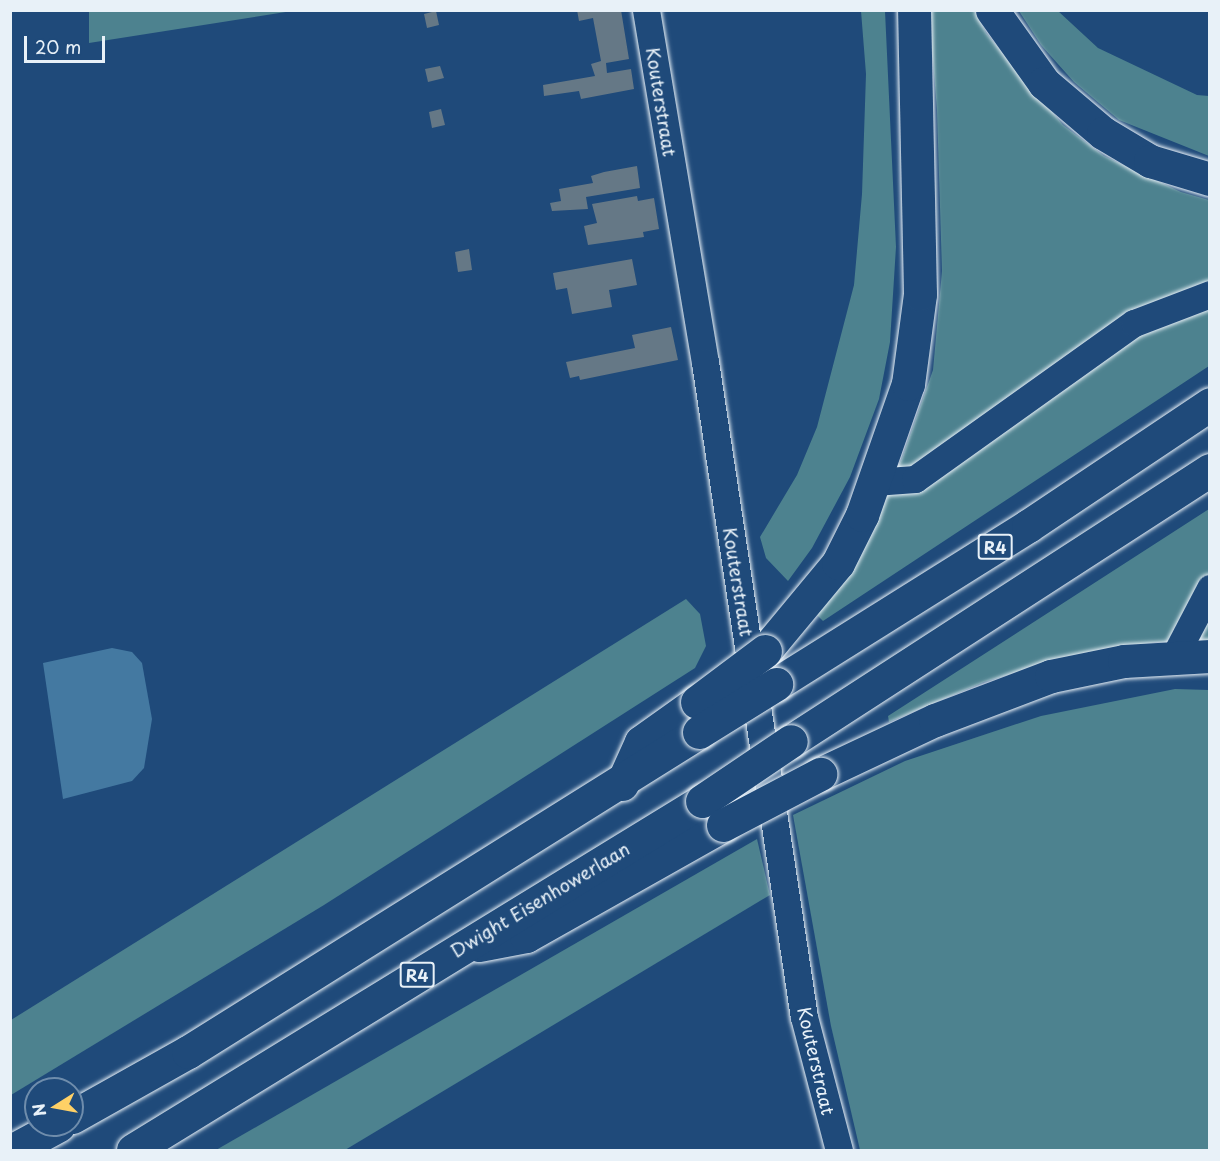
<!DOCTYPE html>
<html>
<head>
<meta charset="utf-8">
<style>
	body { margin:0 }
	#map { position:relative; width:1220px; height:1161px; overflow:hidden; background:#1f4a7a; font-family:"Playpen Sans",sans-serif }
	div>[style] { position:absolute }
	.green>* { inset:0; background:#4d828f }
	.water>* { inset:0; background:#4479a1 }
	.building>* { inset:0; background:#657886 }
	.roads { filter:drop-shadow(0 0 2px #e8f1f8) drop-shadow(0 0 2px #e8f1f8) }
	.minor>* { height:27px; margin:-13.5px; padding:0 13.5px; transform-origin:13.5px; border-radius:13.5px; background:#1f4a7a }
	.highway>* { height:33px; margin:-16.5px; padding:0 16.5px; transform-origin:16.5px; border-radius:16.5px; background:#1f4a7a }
	.bridges { filter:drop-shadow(0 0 2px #e8f1f8) drop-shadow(0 0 2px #e8f1f8) }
	.highway-bridge>* { height:33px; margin:-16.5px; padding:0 16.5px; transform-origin:16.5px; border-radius:16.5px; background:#1f4a7a }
	span { translate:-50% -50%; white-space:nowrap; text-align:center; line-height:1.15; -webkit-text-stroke:4.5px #1f4a7a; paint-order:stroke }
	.shield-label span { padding:2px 4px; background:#1f4a7a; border:2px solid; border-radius:4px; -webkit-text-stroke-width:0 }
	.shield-label { font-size:16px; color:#e8f1f8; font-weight:700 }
	.street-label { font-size:18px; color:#e8f1f8 }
	.frame { position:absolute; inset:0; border:12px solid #e8f1f8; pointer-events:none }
	.north { position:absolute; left:24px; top:1077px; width:60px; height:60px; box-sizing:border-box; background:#1f4a7a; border:2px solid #6f8dac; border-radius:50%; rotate:259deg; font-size:16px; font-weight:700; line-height:24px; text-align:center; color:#e8f1f8 }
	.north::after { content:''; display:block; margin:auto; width:21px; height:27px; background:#ffd166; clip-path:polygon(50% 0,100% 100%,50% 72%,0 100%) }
	.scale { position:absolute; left:24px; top:36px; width:81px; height:27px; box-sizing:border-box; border:3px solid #e8f1f8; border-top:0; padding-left:8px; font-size:18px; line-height:21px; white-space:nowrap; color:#e8f1f8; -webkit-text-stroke:4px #1f4a7a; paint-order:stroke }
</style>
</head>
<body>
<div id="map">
	<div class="green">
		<div style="clip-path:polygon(89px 11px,89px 10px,292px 11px,89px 43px)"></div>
		<div style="clip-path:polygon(861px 11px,885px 11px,896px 247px,890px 342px,879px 399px,850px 477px,812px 548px,788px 581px,766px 558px,760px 537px,797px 475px,817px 427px,854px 285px,862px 194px,866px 74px)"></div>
		<div style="clip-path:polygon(929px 11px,975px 11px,986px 33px,1063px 125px,1104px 156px,1181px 192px,1209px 200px,1209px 366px,823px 621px,815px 613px,858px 554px,902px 458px,933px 370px,942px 271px,937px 110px)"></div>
		<div style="clip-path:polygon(1019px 11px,1058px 11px,1098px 48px,1197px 95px,1209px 96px,1209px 156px,1119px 120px,1074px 82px,1041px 45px)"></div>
		<div style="clip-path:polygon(1209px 509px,1209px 644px,1156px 642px,1048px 663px,984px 682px,889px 722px,888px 716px)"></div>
		<div style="clip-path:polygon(686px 599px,700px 614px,706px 646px,695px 668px,324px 905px,11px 1095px,11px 1020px)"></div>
		<div style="clip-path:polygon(1175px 689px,1209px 690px,1209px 1150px,860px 1150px,831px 1026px,793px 815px,905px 761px,1041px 716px)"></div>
		<div style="clip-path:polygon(757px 839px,770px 895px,345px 1150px,216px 1150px)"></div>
	</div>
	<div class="water">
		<div style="clip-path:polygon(112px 648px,132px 652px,142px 663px,152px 719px,144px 768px,132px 781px,63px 799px,43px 663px)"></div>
	</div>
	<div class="building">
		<div style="clip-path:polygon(577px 10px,621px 10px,629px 59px,606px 63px,607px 73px,631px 69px,634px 89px,581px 99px,579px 91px,544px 96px,543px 85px,595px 76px,591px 64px,601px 61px,593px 18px,579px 21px)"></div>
		<div style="clip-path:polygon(436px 11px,439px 25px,427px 28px,424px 14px)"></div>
		<div style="clip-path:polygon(440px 66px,444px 78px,428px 82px,425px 69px)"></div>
		<div style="clip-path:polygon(441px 109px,445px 125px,432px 128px,429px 112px)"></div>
		<div style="clip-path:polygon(637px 166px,640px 188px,586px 197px,588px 209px,552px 211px,550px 203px,561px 201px,559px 189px,593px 183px,591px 176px,604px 172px)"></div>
		<div style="clip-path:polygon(637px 196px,638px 201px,654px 198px,659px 229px,643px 232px,644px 237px,588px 245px,584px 226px,597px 223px,592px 204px)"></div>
		<div style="clip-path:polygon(469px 249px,472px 270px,458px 272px,455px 252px)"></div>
		<div style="clip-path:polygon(632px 259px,637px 285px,609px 290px,612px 307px,572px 314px,567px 288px,556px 290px,553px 273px)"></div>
		<div style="clip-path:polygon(671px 327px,678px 360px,580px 380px,579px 376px,570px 378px,566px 362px,635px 348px,632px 335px)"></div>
	</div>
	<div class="roads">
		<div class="minor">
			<div style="left:646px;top:10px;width:357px;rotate:80.5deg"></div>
			<div style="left:705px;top:362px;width:662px;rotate:81.41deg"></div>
			<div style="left:804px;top:1017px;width:138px;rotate:75.3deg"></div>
			<div style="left:874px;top:482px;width:41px;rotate:-4.2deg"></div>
			<div style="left:915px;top:479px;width:269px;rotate:-35.5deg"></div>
			<div style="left:1134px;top:323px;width:81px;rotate:-20.9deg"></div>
			<div style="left:1174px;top:657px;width:78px;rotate:-62.4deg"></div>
		</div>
		<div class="highway">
			<div style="left:992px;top:10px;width:90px;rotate:54.5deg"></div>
			<div style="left:1044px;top:83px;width:77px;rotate:40.3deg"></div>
			<div style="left:1103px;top:133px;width:55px;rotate:30.8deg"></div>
			<div style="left:1150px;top:161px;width:63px;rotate:16.7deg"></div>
			<div style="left:765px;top:651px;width:114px;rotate:-50.3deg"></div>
			<div style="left:838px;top:563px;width:54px;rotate:-63.4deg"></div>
			<div style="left:862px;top:515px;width:139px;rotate:-70.7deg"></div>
			<div style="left:908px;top:384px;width:91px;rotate:-82.4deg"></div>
			<div style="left:920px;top:294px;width:284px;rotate:-91.2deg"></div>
			<div style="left:776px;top:684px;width:297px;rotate:-32.1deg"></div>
			<div style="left:1028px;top:526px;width:219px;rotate:-33.8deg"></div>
			<div style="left:791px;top:741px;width:499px;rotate:-32.9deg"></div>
			<div style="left:820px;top:774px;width:127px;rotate:-25.2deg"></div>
			<div style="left:935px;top:720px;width:124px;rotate:-20.8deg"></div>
			<div style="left:1051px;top:676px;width:75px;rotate:-11.6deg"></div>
			<div style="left:1124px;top:661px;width:86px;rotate:-3.3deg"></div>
			<div style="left:622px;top:784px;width:46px;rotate:-65.7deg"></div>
			<div style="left:641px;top:742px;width:69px;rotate:-35.5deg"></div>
			<div style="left:479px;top:945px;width:48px;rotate:-10.8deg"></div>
			<div style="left:526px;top:936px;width:226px;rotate:-29.4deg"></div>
			<div style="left:72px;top:1117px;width:133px;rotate:-29.3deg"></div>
			<div style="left:188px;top:1052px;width:603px;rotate:-32.06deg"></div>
			<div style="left:13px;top:1150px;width:52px;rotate:-28.5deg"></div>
			<div style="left:133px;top:1150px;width:668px;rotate:-31.52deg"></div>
		</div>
	</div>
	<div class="bridges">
		<div class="highway-bridge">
			<div style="left:697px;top:702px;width:85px;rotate:-36.9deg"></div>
			<div style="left:699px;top:732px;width:91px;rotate:-31.9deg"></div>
			<div style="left:702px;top:801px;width:107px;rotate:-34deg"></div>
			<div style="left:723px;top:825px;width:110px;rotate:-27.7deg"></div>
		</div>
	</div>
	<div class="shield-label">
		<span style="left:995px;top:547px">R4</span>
		<span style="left:417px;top:975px">R4</span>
	</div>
	<div class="street-label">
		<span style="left:661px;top:102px;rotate:81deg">Kouterstraat</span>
		<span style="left:738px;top:582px;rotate:81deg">Kouterstraat</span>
		<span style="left:540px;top:900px;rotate:-31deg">Dwight Eisenhowerlaan</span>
		<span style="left:816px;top:1061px;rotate:77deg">Kouterstraat</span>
	</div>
	<div class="frame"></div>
	<div class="north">N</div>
	<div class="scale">20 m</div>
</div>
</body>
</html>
